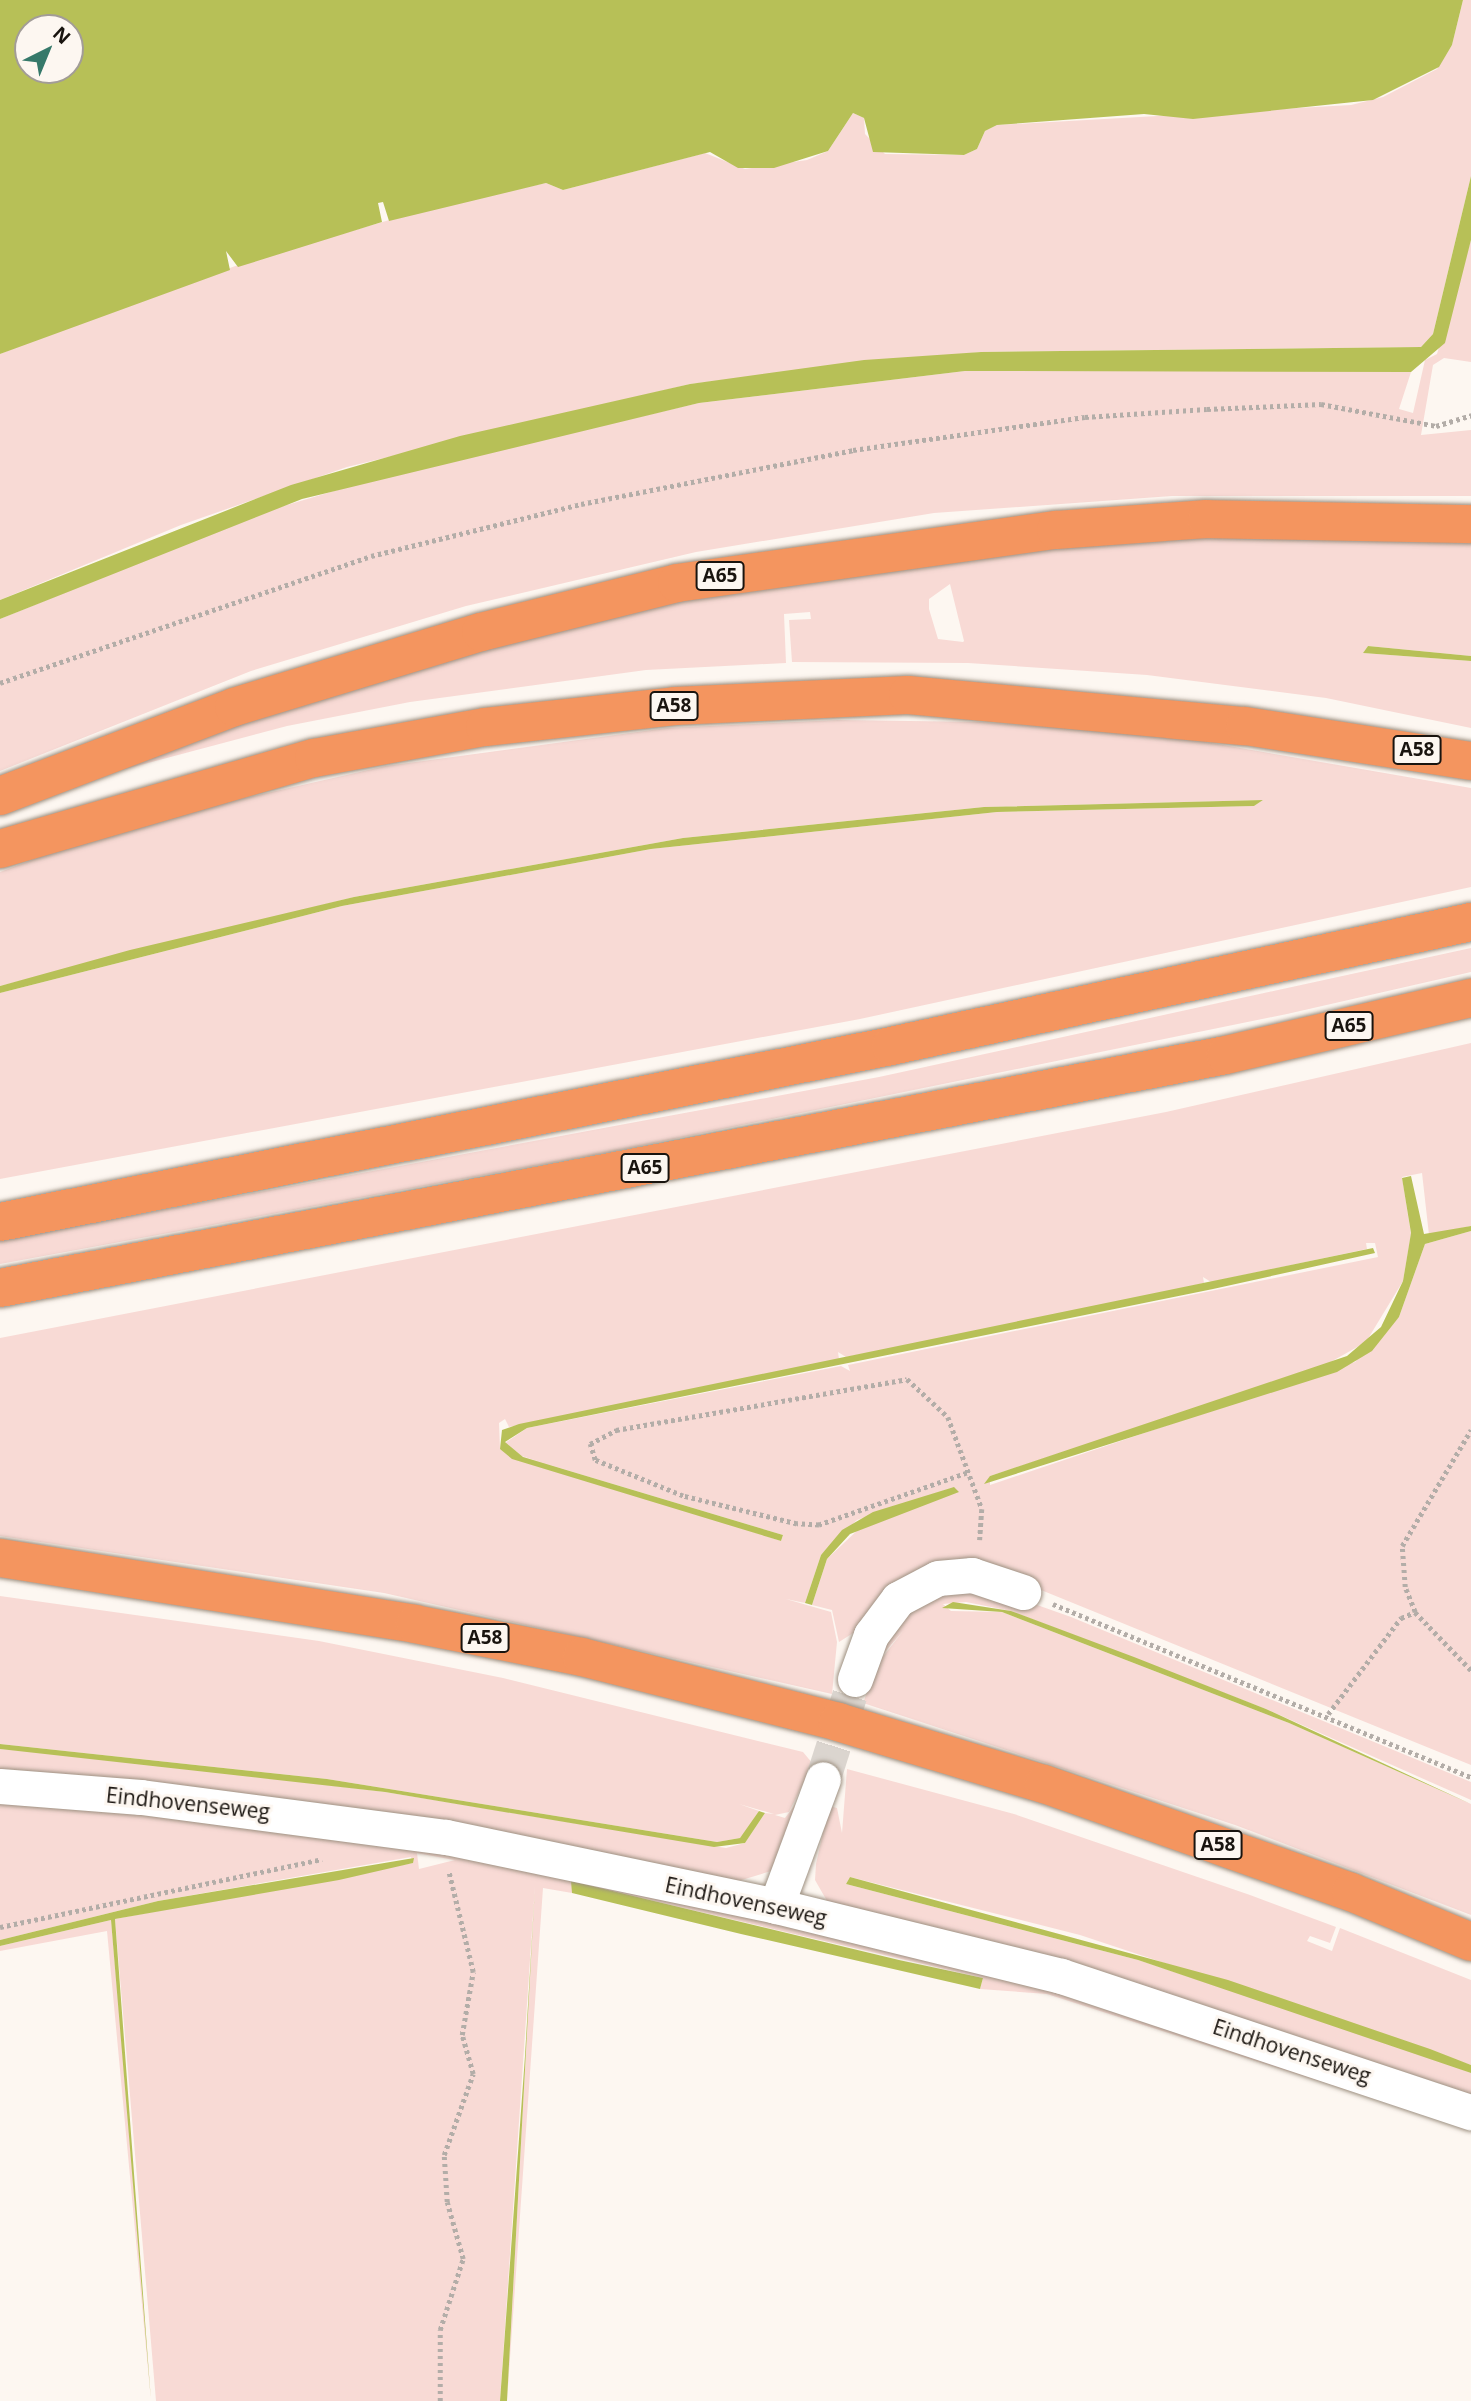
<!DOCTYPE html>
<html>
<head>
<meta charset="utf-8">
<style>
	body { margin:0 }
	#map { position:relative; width:1471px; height:2401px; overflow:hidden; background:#fdf7f1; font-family:"Open Sans",sans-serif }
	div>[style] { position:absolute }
	.green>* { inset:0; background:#f8dad5 }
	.water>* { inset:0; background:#b7c057 }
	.street-tunnel>* { height:35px; margin-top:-17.5px; transform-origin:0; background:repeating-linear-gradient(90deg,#dbd5cf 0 35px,transparent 0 53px) }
	.path>* { height:4.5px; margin-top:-2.25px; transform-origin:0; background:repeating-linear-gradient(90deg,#b3ada8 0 3.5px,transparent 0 7px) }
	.roads { filter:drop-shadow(0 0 2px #9d9081) drop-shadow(0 0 2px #9d9081) }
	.street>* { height:35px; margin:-17.5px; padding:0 17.5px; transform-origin:17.5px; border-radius:17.5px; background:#fff }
	.highway>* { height:38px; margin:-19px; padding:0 19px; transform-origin:19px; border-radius:19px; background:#f4955f }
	span { translate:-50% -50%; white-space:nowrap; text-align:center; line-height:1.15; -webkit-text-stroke:6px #fdf7f1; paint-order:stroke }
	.shield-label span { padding:2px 5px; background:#fdf7f1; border:2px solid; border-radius:5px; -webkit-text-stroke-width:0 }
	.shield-label { font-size:19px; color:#19140f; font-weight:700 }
	.street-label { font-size:21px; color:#19140f }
	.north { position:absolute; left:14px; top:14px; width:70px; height:70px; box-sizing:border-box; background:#fdf7f1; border:2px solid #a29c97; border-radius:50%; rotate:43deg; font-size:19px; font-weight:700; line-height:28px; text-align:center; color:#19140f }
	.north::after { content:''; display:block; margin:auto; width:24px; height:32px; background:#36796a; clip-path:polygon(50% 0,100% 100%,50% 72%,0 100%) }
</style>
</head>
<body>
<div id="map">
	<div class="green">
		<div style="clip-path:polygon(1463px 0,1471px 0,1471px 176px,1433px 334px,1421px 347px,981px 352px,690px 384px,347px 467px,181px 525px,0 600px,0 354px,65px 327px,255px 259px,448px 203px,546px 183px,563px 190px,705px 153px,745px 169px,807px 160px,828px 151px,853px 113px,864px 118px,865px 134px,885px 154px,964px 155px,977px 149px,985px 131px,997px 125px,1351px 105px,1383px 97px,1437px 69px,1452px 45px)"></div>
		<div style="clip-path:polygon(1471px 240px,1471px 362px,1444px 358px,1433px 365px,1421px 435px,1471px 430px,1471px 496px,1172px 496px,934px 513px,696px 552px,466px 606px,251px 671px,0 771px,0 619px,260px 513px,388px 475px,699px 403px,965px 371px,1404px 369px,1411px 372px,1399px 409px,1413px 413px,1425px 360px,1437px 354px)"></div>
		<div style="clip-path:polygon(evenodd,1168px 534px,1471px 535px,1471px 656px,1368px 646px,1363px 653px,1471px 661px,1471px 728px,1326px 698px,1147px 675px,968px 663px,792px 662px,789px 620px,811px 619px,810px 612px,784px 614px,786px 663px,646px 670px,410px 702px,287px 726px,69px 784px,129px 758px,623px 606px,1168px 534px,950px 584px,964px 641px,963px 642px,938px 639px,929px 609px,929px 599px,950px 584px)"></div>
		<div style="clip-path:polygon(838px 720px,981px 722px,1171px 736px,1471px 788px,1471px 887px,860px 1019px,0 1179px,0 993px,342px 906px,651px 849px,997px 812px,1254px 806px,1263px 800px,984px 807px,683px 838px,354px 897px,0 986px,0 872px,48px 854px,227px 802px,386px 766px,667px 728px)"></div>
		<div style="clip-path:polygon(1471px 948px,1471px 972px,1287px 1014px,610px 1152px,0 1264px,0 1240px,879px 1077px)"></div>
		<div style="clip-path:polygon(evenodd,1471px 1043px,1471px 1226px,1429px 1235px,1422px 1173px,1402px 1177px,1411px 1234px,1403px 1281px,1366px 1342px,1320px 1368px,990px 1476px,990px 1485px,1355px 1362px,1399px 1317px,1425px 1244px,1471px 1231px,1471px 1765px,1041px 1590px,961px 1565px,839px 1642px,832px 1610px,812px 1605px,827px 1559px,863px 1525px,954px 1487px,857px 1520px,821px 1555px,805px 1603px,786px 1599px,831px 1612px,837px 1642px,832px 1694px,384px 1593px,0 1536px,0 1338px,1166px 1112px,1471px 1043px,1366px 1243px,1375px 1243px,1378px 1257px,848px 1365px,850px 1371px,841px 1366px,527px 1428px,505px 1443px,523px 1457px,783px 1535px,781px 1541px,500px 1449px,499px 1423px,505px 1419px,509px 1427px,839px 1359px,838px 1352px,846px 1357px,982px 1331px,1171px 1291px,1204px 1283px,1203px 1277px,1211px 1282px,1367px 1249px,1366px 1243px)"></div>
		<div style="clip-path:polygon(937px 1587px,1003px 1593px,1071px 1617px,1471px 1782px,1471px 1800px,1266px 1709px,1011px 1611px,966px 1602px,943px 1604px,951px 1611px,1002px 1612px,1289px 1723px,1471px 1804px,1471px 1915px,1235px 1825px,863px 1703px,878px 1663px,903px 1631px,878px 1660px,884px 1625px)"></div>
		<div style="clip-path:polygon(0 1596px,319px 1641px,503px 1678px,803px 1752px,813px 1764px,789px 1812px,775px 1815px,785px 1818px,800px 1798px,771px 1871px,732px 1883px,0 1776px,0 1749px,79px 1755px,385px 1792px,726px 1848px,745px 1843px,765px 1813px,774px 1814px,739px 1804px,759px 1811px,753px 1825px,740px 1838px,717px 1842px,327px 1779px,0 1744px)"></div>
		<div style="clip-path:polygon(847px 1769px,1014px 1814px,1250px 1895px,1336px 1927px,1330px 1943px,1310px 1936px,1307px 1941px,1332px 1951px,1340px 1928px,1471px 1980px,1471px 2065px,1080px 1935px,850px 1877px,846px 1884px,1138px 1960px,1420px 2053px,1471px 2073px,1471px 2100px,827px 1901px,815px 1880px,816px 1864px,829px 1806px,837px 1808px,842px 1833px)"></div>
		<div style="clip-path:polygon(evenodd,0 1793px,377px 1836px,901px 1944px,1471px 2120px,1471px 2130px,1047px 1994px,980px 1989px,983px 1978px,572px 1882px,572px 1893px,543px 1888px,507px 2401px,535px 1886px,500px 2401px,156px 2401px,115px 1919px,413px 1863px,411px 1857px,158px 1901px,0 1940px,0 1793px,417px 1853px,454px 1860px,455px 1860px,419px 1869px,417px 1853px)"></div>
		<div style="clip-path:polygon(111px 1920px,120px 2021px,151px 2401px,107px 1931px,0 1951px,0 1946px)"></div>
	</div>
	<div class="water">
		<div style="clip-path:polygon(evenodd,0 0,1463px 0,1452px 45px,1439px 67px,1373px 100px,1193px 119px,1144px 114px,997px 125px,985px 131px,977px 149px,964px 155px,873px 152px,864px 118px,853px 113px,828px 151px,774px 168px,738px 168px,710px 152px,563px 190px,546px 183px,389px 221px,383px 202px,378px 203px,382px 222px,238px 267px,226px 251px,230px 270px,0 354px,0 0,28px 28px,70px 28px,70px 70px,28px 70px,28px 28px)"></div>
		<div style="clip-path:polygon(1471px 176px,1471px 240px,1445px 343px,1411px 372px,965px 371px,699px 403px,302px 499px,0 619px,0 600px,291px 485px,460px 436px,690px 384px,864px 360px,981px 352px,1421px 347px,1433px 334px)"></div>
		<div style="clip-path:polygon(1368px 646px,1471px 656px,1471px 661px,1363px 653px)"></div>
		<div style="clip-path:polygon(1263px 800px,1254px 806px,997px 812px,651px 849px,342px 906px,0 993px,0 986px,130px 950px,354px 897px,683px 838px,984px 807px)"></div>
		<div style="clip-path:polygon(1411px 1176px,1424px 1234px,1471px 1226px,1471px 1231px,1425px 1244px,1399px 1317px,1372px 1351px,1337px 1372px,984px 1484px,990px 1476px,1347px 1356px,1381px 1327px,1403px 1281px,1411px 1233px,1402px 1178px)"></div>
		<div style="clip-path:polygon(1373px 1248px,1375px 1253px,1213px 1289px,527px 1428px,505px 1442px,523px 1457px,783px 1535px,781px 1541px,512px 1459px,500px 1449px,502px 1430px,519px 1424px)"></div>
		<div style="clip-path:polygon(954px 1487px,959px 1492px,850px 1534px,827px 1559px,812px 1605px,805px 1603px,821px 1555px,842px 1530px,873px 1512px)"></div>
		<div style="clip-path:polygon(953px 1602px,1011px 1611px,1134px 1657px,1266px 1709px,1471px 1804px,1289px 1723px,1002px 1612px,942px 1608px)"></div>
		<div style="clip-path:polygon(0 1744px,327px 1779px,717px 1842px,740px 1838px,759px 1811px,765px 1813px,745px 1843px,714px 1847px,385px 1792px,0 1749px)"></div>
		<div style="clip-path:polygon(414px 1858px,413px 1863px,339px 1880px,115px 1919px,151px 2401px,111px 1920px,0 1946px,0 1940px,158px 1901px)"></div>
		<div style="clip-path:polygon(850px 1877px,1228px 1980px,1430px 2049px,1471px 2065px,1471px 2073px,1138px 1960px,846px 1884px)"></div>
		<div style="clip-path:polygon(571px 1881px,899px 1960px,983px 1978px,980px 1989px,741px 1934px,572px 1893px)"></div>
		<div style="clip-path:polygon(535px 1886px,507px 2401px,500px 2401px,525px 2056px)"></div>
	</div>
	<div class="street-tunnel">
		<div style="left:823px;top:1779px;width:105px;rotate:-72.3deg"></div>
	</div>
	<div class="path">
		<div style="left:0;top:683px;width:392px;rotate:-18.9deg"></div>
		<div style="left:371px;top:556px;width:216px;rotate:-13.9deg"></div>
		<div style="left:581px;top:504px;width:277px;rotate:-11.2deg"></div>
		<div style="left:853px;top:450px;width:234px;rotate:-8.1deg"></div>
		<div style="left:1085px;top:417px;width:122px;rotate:-3.8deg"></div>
		<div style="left:1207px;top:409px;width:114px;rotate:-2.5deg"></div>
		<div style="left:1321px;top:404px;width:117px;rotate:10.8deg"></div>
		<div style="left:1436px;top:426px;width:37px;rotate:-17deg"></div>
		<div style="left:967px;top:1473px;width:157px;rotate:160.6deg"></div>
		<div style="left:819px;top:1525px;width:22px;rotate:-177deg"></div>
		<div style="left:797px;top:1524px;width:117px;rotate:-166.2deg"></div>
		<div style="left:683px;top:1496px;width:95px;rotate:-157.8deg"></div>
		<div style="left:595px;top:1460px;width:17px;rotate:-107deg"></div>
		<div style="left:590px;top:1444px;width:30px;rotate:-28deg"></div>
		<div style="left:616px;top:1430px;width:295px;rotate:-9.9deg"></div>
		<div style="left:907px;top:1379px;width:56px;rotate:42.8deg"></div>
		<div style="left:948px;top:1417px;width:98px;rotate:69.7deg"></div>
		<div style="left:982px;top:1509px;width:31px;rotate:94deg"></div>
		<div style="left:1053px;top:1604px;width:452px;rotate:22.5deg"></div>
		<div style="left:1415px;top:1612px;width:27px;rotate:-112deg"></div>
		<div style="left:1405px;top:1587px;width:41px;rotate:-94.2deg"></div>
		<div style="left:1402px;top:1546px;width:135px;rotate:-59.3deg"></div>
		<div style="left:1328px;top:1714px;width:121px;rotate:-52.8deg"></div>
		<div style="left:1401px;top:1618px;width:15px;rotate:-23deg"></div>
		<div style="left:1415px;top:1612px;width:81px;rotate:46deg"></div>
		<div style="left:0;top:1927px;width:329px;rotate:-11.9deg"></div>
		<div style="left:440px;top:2401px;width:71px;rotate:-90deg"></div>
		<div style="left:440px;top:2330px;width:75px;rotate:-72.1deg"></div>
		<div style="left:463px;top:2259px;width:59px;rotate:-105.7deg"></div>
		<div style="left:447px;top:2202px;width:47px;rotate:-93.7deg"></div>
		<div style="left:444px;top:2155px;width:86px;rotate:-70.3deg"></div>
		<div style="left:473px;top:2074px;width:41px;rotate:-105.8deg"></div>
		<div style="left:462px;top:2035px;width:64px;rotate:-80.1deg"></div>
		<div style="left:473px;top:1972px;width:102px;rotate:-103.6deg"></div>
	</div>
	<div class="roads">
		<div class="street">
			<div style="left:855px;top:1679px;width:47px;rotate:-70deg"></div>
			<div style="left:871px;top:1635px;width:45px;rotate:-53.1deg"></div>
			<div style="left:898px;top:1599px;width:45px;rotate:-27.7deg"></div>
			<div style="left:938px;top:1578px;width:34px;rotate:-5deg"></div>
			<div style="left:972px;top:1575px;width:54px;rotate:18.4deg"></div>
			<div style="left:0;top:1786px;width:141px;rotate:4.5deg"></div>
			<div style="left:141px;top:1797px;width:308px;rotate:7.5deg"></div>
			<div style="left:446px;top:1837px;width:337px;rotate:11.8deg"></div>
			<div style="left:776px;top:1906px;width:293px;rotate:13.8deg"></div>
			<div style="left:1061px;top:1976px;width:432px;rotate:18.4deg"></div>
			<div style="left:776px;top:1906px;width:135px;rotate:-69.7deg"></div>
		</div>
		<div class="highway">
			<div style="left:0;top:796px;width:250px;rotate:-20.8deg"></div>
			<div style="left:234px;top:707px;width:258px;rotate:-16.9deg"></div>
			<div style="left:481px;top:632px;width:202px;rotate:-14deg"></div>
			<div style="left:677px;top:583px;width:383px;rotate:-8deg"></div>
			<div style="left:1056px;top:530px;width:151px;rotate:-4.2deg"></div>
			<div style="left:1207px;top:519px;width:264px;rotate:1.1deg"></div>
			<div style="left:0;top:849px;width:327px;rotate:-16.2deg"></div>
			<div style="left:314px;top:758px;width:174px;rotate:-10.3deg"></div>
			<div style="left:485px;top:727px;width:191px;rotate:-6.3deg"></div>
			<div style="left:675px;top:706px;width:233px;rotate:-2.7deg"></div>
			<div style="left:908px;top:695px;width:338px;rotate:5.3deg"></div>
			<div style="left:1245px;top:726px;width:229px;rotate:8.8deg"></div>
			<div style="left:0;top:1222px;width:908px;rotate:-11.17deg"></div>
			<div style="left:891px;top:1046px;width:593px;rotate:-12.07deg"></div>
			<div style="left:0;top:1288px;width:1248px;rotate:-10.76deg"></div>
			<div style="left:1226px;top:1055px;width:252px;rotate:-13.1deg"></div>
			<div style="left:0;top:1558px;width:420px;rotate:9deg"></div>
			<div style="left:415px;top:1624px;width:170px;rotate:11.2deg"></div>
			<div style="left:582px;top:1657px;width:264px;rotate:14.2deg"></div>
			<div style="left:838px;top:1722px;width:215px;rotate:16.8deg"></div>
			<div style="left:1044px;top:1784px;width:325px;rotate:19.4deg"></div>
			<div style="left:1351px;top:1892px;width:130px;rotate:22.6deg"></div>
		</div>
	</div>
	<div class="shield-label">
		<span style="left:720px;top:576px">A65</span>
		<span style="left:674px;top:706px">A58</span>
		<span style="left:1417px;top:750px">A58</span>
		<span style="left:1349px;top:1026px">A65</span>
		<span style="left:645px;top:1168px">A65</span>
		<span style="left:485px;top:1638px">A58</span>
		<span style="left:1218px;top:1845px">A58</span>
	</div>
	<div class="street-label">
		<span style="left:188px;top:1803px;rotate:6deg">Eindhovenseweg</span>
		<span style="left:746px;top:1901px;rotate:12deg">Eindhovenseweg</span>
		<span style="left:1292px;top:2051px;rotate:18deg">Eindhovenseweg</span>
	</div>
	<div class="north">N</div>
</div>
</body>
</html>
